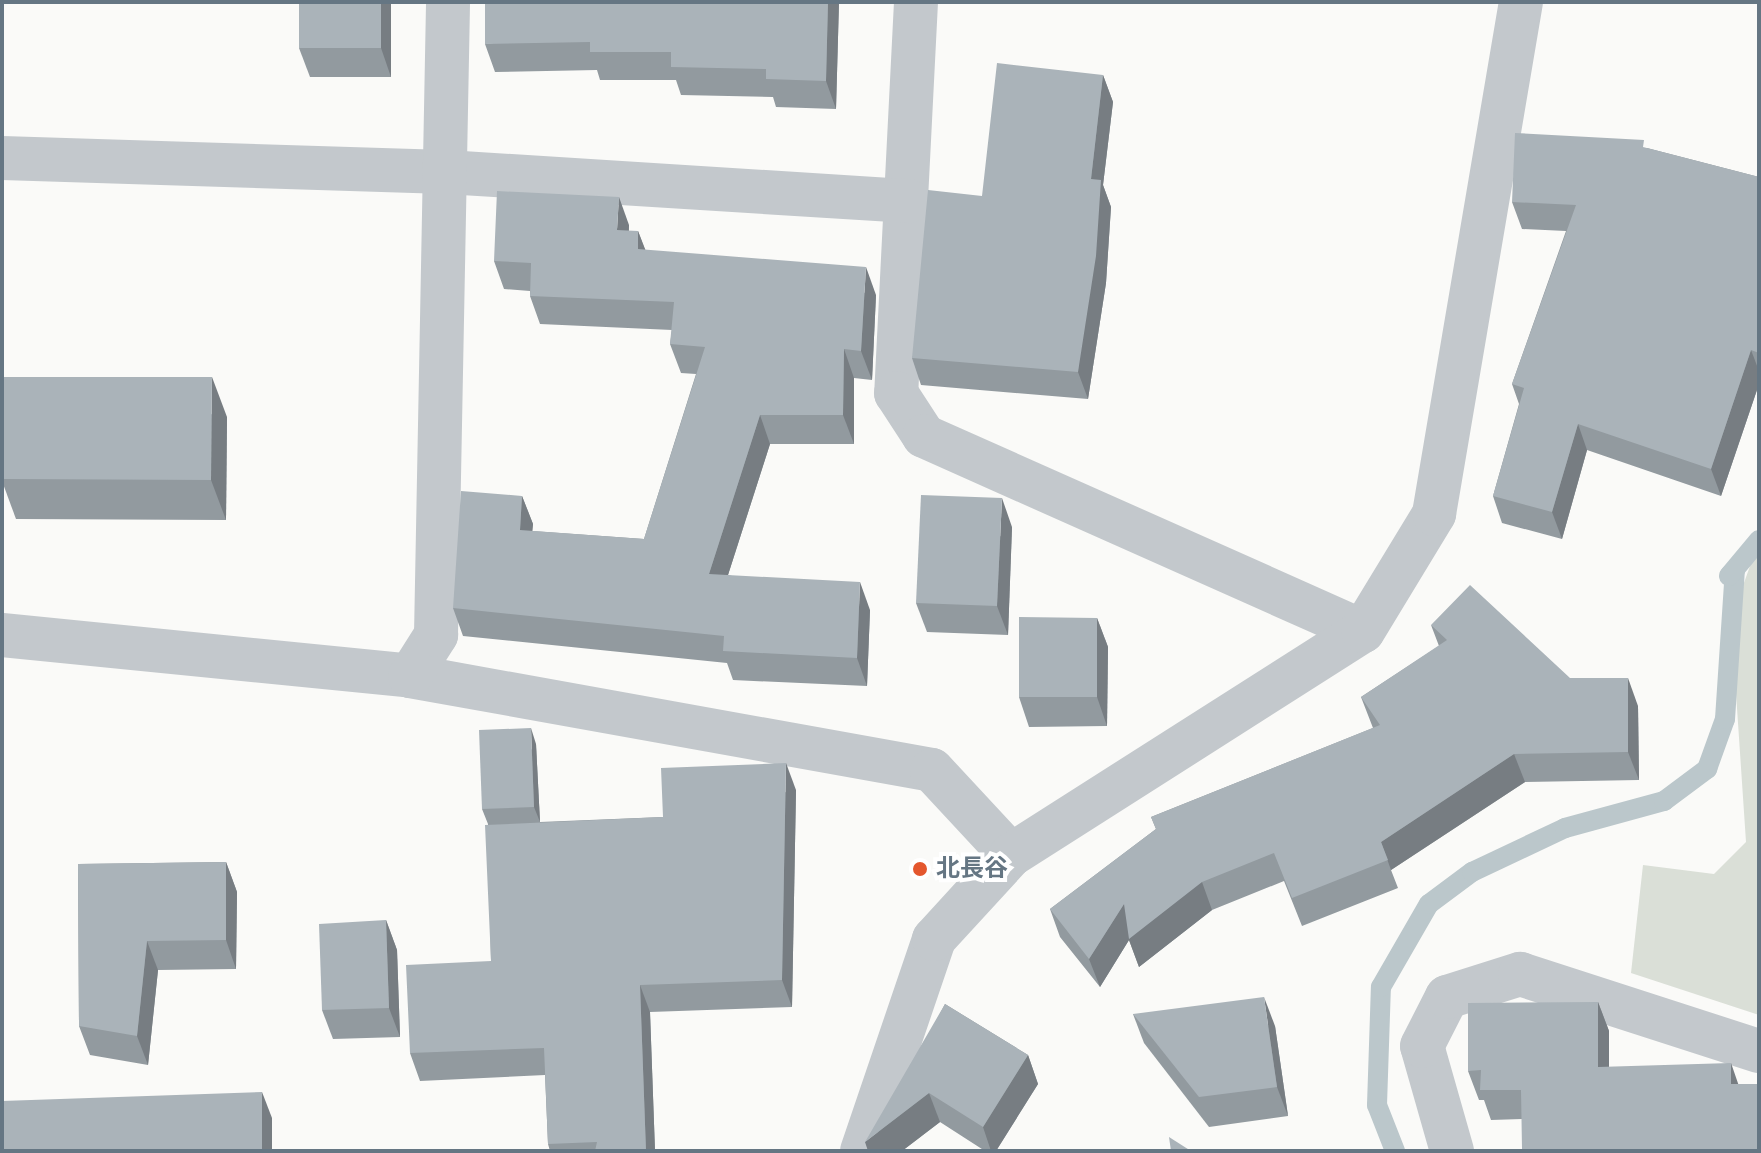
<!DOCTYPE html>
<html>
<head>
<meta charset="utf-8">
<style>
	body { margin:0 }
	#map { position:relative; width:1761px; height:1153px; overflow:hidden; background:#fafaf8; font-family:"Source Sans 3","Noto Sans JP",sans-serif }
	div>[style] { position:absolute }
	.green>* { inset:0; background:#dadfd7 }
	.stream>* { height:20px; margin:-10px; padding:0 10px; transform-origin:10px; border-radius:10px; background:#bbc7cb }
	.minor>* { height:44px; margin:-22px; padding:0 22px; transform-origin:22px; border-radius:22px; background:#c3c8cc }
	.wall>* { inset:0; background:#929a9f }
	.shaded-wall>* { inset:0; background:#777d82 }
	.building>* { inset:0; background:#aab3b9 }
	.dots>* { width:22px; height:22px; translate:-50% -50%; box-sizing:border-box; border:4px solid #fff; border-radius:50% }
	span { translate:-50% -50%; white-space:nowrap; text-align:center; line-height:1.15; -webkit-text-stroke:8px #fff; paint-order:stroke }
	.poi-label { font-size:24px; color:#657683; font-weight:700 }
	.left { translate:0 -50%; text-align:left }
	.frame { position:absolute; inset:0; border:4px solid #657683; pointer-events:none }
</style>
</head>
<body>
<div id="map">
	<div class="green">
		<div style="clip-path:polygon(1759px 541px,1759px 1015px,1631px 973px,1643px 865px,1714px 874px,1746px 842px,1731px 619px)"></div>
	</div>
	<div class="stream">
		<div style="left:1395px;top:1151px;width:49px;rotate:-111.4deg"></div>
		<div style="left:1377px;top:1105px;width:118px;rotate:-88.1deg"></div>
		<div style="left:1381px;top:987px;width:96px;rotate:-60deg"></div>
		<div style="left:1429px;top:904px;width:54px;rotate:-36.7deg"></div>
		<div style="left:1472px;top:872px;width:103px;rotate:-25.3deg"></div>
		<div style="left:1565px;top:828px;width:103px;rotate:-15.3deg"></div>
		<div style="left:1664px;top:801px;width:54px;rotate:-36.7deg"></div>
		<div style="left:1707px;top:769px;width:53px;rotate:-70.2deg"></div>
		<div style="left:1725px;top:719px;width:149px;rotate:-86.2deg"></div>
		<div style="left:1735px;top:570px;width:8px;rotate:135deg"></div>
		<div style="left:1729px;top:576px;width:47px;rotate:-50.2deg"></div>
	</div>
	<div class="minor">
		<div style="left:916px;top:2px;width:392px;rotate:92.9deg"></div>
		<div style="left:896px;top:393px;width:51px;rotate:56.9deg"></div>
		<div style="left:924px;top:436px;width:480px;rotate:24deg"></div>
		<div style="left:2px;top:158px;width:444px;rotate:1.8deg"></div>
		<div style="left:446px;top:172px;width:464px;rotate:3.6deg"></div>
		<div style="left:2px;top:635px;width:410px;rotate:5.7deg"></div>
		<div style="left:410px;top:676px;width:530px;rotate:10.21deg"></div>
		<div style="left:932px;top:770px;width:116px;rotate:47.1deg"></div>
		<div style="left:410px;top:676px;width:49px;rotate:-57.6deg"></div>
		<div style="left:436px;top:635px;width:633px;rotate:-88.91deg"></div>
		<div style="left:862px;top:1151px;width:224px;rotate:-71.2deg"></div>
		<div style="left:934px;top:939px;width:114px;rotate:-47.5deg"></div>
		<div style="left:1011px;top:855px;width:417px;rotate:-32.5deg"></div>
		<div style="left:1363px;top:631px;width:137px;rotate:-58.7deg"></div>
		<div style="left:1434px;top:514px;width:519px;rotate:-80.36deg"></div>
		<div style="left:1452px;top:1151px;width:109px;rotate:-105.9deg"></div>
		<div style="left:1422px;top:1046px;width:55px;rotate:-63deg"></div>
		<div style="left:1447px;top:997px;width:77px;rotate:-17.5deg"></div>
		<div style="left:1520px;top:974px;width:251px;rotate:17.9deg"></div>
	</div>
	<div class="wall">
		<div style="clip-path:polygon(391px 2px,391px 77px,310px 77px,299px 48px)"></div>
		<div style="clip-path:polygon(839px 2px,836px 109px,776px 107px,773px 97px,681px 95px,676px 80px,600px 80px,597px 70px,495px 72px,485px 44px)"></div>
		<div style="clip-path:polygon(1103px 75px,1113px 102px,1103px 185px,1111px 207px,1106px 283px,1088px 399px,921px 385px,912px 358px,982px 196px)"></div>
		<div style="clip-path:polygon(1647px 148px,1759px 177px,1759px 384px,1721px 496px,1587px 450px,1562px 539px,1502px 523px,1493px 496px,1519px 404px,1512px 384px,1566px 231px,1522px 229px,1512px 202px)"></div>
		<div style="clip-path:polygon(629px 225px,629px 231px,638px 231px,645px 250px,876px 295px,872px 380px,854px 378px,854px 444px,770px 444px,728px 575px,870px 610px,867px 686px,733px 680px,727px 663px,463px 636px,453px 608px,522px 496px,533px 524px,532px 531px,644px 539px,696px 374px,681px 373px,670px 344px,672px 330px,540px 324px,530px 296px,530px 291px,504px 289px,494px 261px)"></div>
		<div style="clip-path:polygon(2px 377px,227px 417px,226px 520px,16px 519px,2px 481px)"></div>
		<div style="clip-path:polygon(1012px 527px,1008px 635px,927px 632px,916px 603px)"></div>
		<div style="clip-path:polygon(1097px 618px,1108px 647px,1107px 726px,1029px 727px,1019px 697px)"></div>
		<div style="clip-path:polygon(1431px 625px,1638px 706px,1639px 780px,1525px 782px,1391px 870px,1398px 888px,1302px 926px,1284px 881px,1212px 910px,1139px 967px,1129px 940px,1100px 987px,1060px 937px,1050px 909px,1156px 829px,1151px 817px,1373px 728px,1361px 697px,1439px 646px)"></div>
		<div style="clip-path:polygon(536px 744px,540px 822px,663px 817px,796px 790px,792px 1007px,650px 1012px,655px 1151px,550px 1151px,548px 1144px,545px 1075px,420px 1081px,410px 1053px,491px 961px,488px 824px,482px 809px)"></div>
		<div style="clip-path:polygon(226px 862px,237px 892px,236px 969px,158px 970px,148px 1065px,90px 1055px,79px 1026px,78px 864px)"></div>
		<div style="clip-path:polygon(386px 920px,397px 950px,400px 1037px,333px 1039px,322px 1010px)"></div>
		<div style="clip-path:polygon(1598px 1002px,1609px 1031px,1609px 1067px,1759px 1151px,1523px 1151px,1522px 1119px,1491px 1120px,1484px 1100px,1479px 1100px,1468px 1071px)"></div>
		<div style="clip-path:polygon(945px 1004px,1028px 1055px,1038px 1084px,996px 1151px,985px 1151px,940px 1122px,902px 1151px,868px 1151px)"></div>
		<div style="clip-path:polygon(1133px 1014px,1275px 1026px,1288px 1116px,1209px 1127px,1144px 1043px)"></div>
	</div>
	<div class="shaded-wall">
		<div style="clip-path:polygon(381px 2px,391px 2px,391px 77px,381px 48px)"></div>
		<div style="clip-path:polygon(828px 2px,839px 2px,836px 109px,826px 81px)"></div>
		<div style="clip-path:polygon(1103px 75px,1113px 102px,1103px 185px,1111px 207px,1106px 283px,1088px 399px,1078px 372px,1091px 179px)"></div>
		<div style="clip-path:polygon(619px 197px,629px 225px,627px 259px,617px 230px)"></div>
		<div style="clip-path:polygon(638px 231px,649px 259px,638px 249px)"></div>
		<div style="clip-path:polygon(866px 267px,876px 295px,872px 380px,861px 351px)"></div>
		<div style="clip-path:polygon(844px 349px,854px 378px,854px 444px,843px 415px)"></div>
		<div style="clip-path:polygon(1751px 350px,1759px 371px,1759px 384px,1721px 496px,1711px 469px)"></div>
		<div style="clip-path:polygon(212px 377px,227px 417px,226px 520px,211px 480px)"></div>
		<div style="clip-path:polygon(760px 415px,770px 444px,719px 603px,709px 574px)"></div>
		<div style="clip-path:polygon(1578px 424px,1587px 450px,1562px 539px,1552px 512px)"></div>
		<div style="clip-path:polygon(522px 496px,533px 524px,530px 558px,520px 530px)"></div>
		<div style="clip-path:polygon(1002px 498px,1012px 527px,1008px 635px,997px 606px)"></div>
		<div style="clip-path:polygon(860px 582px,870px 610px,867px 686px,857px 658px)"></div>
		<div style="clip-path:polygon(1097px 618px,1108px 647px,1107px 726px,1097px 697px)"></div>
		<div style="clip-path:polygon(1628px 678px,1638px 706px,1639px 780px,1628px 752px)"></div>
		<div style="clip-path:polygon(531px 728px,536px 744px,540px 822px,534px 807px)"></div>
		<div style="clip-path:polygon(1514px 754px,1525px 782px,1391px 870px,1381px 842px)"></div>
		<div style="clip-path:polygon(786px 763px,796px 790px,792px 1007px,782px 980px)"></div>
		<div style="clip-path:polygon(226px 862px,237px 892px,236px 969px,226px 940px)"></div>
		<div style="clip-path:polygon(1202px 882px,1212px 910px,1139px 967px,1129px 940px,1100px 987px,1089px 959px,1124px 904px)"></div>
		<div style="clip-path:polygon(386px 920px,397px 950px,400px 1037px,389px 1008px)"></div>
		<div style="clip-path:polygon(147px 941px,158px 970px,148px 1065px,137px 1036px)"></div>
		<div style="clip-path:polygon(640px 985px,650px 1012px,655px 1151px,646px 1151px)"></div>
		<div style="clip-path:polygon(1264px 997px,1275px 1026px,1288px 1116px,1277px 1087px)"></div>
		<div style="clip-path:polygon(1598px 1002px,1609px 1031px,1609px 1096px,1598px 1067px)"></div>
		<div style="clip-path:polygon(1028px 1055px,1038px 1084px,996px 1151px,991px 1151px,983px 1127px)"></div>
		<div style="clip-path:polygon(1731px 1063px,1741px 1092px,1731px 1084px)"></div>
		<div style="clip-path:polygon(262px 1092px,272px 1118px,272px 1151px,262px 1151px)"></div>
		<div style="clip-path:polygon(929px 1093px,940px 1122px,902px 1151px,868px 1151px,865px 1142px)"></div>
	</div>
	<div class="building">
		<div style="clip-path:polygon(299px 2px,381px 2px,381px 48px,299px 48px)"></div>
		<div style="clip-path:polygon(485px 2px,828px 2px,826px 81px,766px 79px,766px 69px,671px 67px,671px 52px,590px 52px,590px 42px,485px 44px)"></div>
		<div style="clip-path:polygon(997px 63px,1103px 75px,1091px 179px,1101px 180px,1096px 256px,1078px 372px,912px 358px,928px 190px,982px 196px)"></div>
		<div style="clip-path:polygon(1515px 133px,1644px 140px,1643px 147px,1759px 177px,1759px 353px,1751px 350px,1711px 469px,1578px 424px,1552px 512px,1493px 496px,1524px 388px,1512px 384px,1576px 205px,1512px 202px)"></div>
		<div style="clip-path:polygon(497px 191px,619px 197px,617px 230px,638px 231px,638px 249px,866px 267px,861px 351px,844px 349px,843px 415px,760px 415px,709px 574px,860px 582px,857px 658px,723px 651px,724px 636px,453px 608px,461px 491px,522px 496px,520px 530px,644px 539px,705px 347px,670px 344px,674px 302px,530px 296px,531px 263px,494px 261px)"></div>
		<div style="clip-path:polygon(2px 377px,212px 377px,211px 480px,2px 479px)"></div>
		<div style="clip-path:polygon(921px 495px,1002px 498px,997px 606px,916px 603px)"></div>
		<div style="clip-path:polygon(1470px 585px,1570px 678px,1628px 678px,1628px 752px,1514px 754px,1381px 842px,1388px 860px,1292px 898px,1274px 853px,1202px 882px,1129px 939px,1124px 904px,1089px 959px,1050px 909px,1156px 829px,1151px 817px,1380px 725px,1361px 697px,1447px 640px,1431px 625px)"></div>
		<div style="clip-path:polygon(1019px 617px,1097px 618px,1097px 697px,1019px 697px)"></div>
		<div style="clip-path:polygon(531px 728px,534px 807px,482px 809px,479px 730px)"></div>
		<div style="clip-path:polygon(786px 763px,782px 980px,640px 985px,646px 1151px,595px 1151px,597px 1142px,548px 1144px,544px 1048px,410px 1053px,406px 965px,491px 961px,485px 825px,663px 817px,661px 768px)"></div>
		<div style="clip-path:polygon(226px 862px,226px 940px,147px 941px,137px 1036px,79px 1026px,78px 864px)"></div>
		<div style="clip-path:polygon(386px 920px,389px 1008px,322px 1010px,319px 924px)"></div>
		<div style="clip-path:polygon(1264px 997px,1277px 1087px,1199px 1097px,1133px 1014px)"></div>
		<div style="clip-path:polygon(1598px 1002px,1598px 1067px,1731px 1063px,1731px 1084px,1759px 1084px,1759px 1151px,1544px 1151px,1544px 1149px,1522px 1149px,1521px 1090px,1480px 1090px,1481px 1070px,1468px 1071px,1468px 1003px)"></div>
		<div style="clip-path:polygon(945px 1004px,1028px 1055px,983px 1127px,929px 1093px,865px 1142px)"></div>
		<div style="clip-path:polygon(262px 1092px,262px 1151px,2px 1151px,2px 1101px)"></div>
		<div style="clip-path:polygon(1169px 1137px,1191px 1151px,1171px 1151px)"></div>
	</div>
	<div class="dots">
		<div style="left:920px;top:869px;background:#e4572e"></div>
	</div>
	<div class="poi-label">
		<span class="left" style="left:936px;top:869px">北長谷</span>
	</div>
	<div class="frame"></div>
</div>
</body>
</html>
